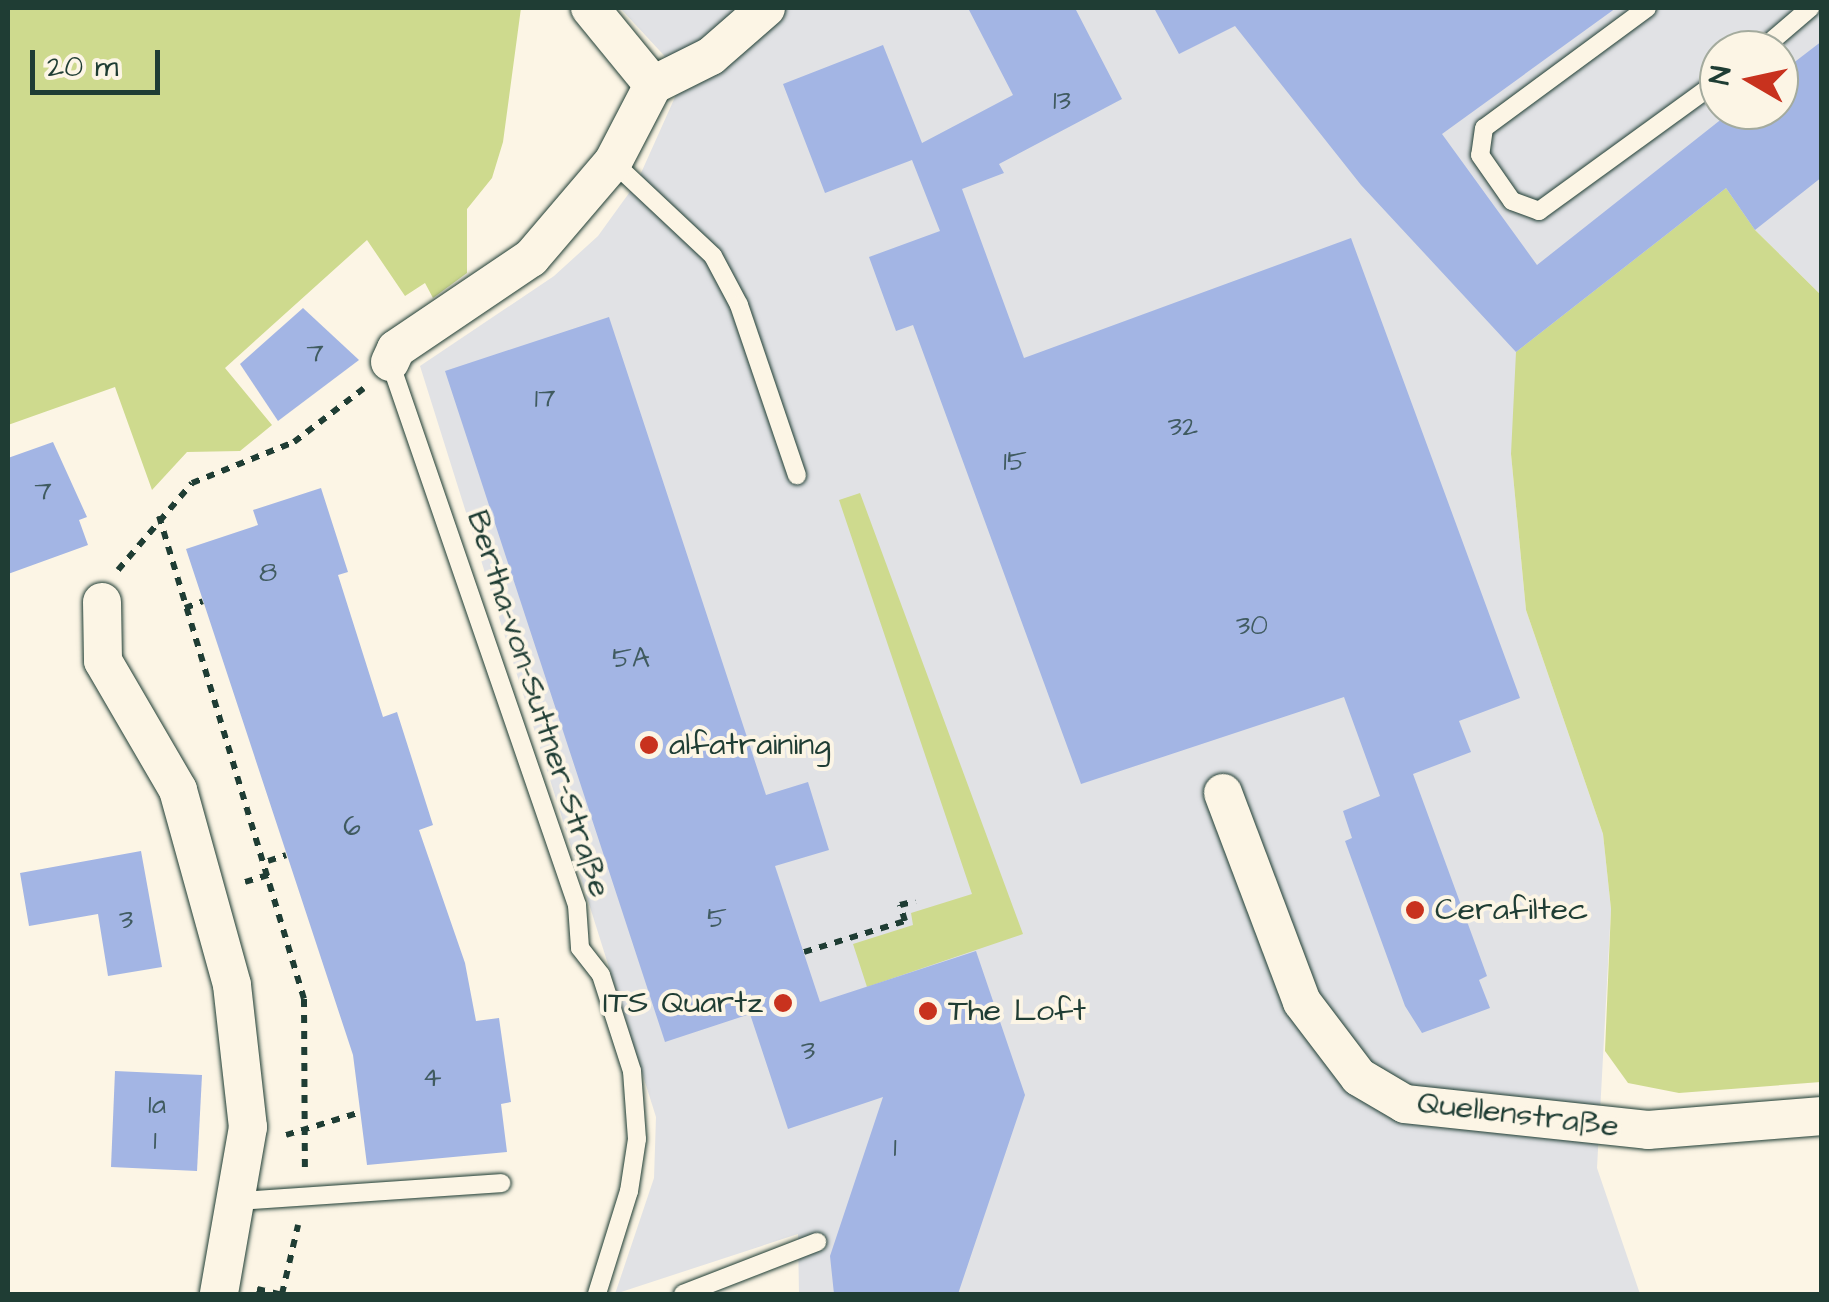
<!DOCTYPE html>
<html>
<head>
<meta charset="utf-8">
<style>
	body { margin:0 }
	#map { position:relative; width:1829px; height:1302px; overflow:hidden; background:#fcf5e5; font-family:"Architects Daughter",sans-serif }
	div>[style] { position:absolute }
	.built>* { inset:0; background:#e1e2e5 }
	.green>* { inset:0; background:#ceda8e }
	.building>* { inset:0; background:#a3b5e4 }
	.path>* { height:6px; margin-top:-3px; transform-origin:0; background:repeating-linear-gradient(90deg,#1f3d34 0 8px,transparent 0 16px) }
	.roads { filter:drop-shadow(0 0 2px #1f3d34) drop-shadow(0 0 2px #1f3d34) }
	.service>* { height:18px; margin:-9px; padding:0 9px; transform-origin:9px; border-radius:9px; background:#fcf5e5 }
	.minor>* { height:38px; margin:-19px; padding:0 19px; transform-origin:19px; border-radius:19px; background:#fcf5e5 }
	.dots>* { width:28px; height:28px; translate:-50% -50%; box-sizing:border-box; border:5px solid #fcf5e5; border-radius:50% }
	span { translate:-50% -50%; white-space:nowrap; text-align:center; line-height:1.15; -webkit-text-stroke:8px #fcf5e5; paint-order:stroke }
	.number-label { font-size:28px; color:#405b60 }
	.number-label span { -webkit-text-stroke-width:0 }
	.street-label { font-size:32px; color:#1f3d34 }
	.poi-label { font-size:32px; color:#1f3d34 }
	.left { translate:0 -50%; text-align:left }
	.right { translate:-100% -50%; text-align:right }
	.frame { position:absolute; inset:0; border:10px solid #1f3d34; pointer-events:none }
	.north { position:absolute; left:1699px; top:30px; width:100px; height:100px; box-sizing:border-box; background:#fcf5e5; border:2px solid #a4ab9e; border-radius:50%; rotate:279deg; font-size:28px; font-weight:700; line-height:40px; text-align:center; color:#1f3d34 }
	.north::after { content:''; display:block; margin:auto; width:35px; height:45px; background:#c8321e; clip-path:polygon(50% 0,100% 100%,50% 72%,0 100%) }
	.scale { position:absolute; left:30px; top:50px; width:130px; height:45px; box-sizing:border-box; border:5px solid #1f3d34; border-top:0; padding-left:12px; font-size:30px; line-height:35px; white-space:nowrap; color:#1f3d34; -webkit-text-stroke:8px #fcf5e5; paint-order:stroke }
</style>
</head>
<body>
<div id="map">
	<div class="built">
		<div style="clip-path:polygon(evenodd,620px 8px,1821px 8px,1821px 295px,1755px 230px,1511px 454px,1526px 610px,1603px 834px,1611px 909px,1597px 1168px,1640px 1294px,799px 1294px,798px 1234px,615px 1294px,654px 1178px,656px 1117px,420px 366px,554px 276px,598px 236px,637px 182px,684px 77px,620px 8px,1719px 50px,1779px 50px,1779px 110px,1719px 110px,1719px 50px)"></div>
	</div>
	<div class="green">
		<div style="clip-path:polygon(8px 8px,521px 8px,503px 142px,492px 178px,467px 209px,467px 273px,433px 298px,425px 283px,405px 296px,367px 240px,225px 368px,272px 425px,240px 451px,187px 452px,152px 490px,115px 387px,8px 425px)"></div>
		<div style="clip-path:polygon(1726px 188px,1755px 230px,1821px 295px,1821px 1082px,1679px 1093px,1628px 1083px,1605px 1051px,1611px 909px,1603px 834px,1526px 610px,1511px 454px,1516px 352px)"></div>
		<div style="clip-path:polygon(860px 493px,1023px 934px,867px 987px,853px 944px,913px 925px,911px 913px,972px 894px,839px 500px)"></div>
	</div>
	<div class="building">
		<div style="clip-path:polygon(968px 8px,1075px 8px,1122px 99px,999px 164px,1004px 173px,962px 189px,1024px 358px,1351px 238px,1520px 698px,1459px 721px,1471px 752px,1413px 774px,1487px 976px,1479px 980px,1490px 1008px,1422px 1033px,1405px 1006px,1345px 841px,1352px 838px,1343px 811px,1380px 796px,1344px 697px,1081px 784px,913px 325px,896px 331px,869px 257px,940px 231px,912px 160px,825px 193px,783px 84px,883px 45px,922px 143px,1013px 95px)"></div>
		<div style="clip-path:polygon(1154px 8px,1616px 8px,1442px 134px,1537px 265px,1733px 110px,1779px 110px,1779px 74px,1822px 41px,1822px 177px,1755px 230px,1726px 188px,1516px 352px,1361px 185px,1235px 26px,1179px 54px)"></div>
		<div style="clip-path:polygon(303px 308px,359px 360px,278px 421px,240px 364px)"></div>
		<div style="clip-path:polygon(609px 317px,766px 795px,808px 782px,829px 850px,775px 866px,820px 1002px,976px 951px,1025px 1095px,958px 1294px,834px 1294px,830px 1256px,883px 1097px,788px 1129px,750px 1014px,665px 1042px,445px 371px)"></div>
		<div style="clip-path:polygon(53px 442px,87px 517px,79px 520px,88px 545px,8px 574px,8px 458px)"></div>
		<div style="clip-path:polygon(321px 488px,348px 572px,338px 575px,383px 717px,397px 712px,433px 825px,419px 830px,465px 963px,476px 1021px,499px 1018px,511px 1102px,501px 1104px,507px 1152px,367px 1165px,353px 1055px,186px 549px,258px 525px,253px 510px)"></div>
		<div style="clip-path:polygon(141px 851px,162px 967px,108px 976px,98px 914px,29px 926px,20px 873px)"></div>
		<div style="clip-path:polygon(115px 1071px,202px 1075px,197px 1171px,111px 1167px)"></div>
	</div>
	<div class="path">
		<div style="left:159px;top:516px;width:504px;rotate:73.29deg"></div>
		<div style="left:304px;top:999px;width:169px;rotate:89.7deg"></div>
		<div style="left:118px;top:570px;width:114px;rotate:-49.6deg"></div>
		<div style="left:192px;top:483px;width:110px;rotate:-21.9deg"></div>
		<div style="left:294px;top:442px;width:88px;rotate:-37.6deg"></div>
		<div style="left:185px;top:608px;width:19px;rotate:-21deg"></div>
		<div style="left:268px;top:861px;width:19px;rotate:-18deg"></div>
		<div style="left:245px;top:882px;width:28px;rotate:-17deg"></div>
		<div style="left:804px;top:952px;width:106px;rotate:-17.1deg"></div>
		<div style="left:905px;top:921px;width:17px;rotate:-107deg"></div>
		<div style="left:900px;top:905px;width:16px;rotate:-14deg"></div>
		<div style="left:286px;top:1135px;width:78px;rotate:-17deg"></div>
		<div style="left:257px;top:1289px;width:23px;rotate:13deg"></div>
		<div style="left:282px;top:1294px;width:71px;rotate:-76.9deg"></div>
	</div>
	<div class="roads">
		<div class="service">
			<div style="left:1647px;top:8px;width:202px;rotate:143.6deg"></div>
			<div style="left:1484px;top:128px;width:27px;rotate:98deg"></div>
			<div style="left:1480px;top:155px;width:56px;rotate:55.2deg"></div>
			<div style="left:1512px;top:201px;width:29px;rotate:20deg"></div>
			<div style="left:1539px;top:211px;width:223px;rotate:-36deg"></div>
			<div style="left:1761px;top:50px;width:65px;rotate:-40.6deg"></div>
			<div style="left:613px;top:162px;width:137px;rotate:43.2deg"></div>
			<div style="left:713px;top:256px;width:55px;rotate:62deg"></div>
			<div style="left:739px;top:305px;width:180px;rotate:71.2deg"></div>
			<div style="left:390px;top:362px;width:574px;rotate:71deg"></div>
			<div style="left:577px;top:905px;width:43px;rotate:86deg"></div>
			<div style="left:580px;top:948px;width:34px;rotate:52deg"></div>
			<div style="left:601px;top:975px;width:101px;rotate:72.1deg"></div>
			<div style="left:632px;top:1071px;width:68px;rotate:85.8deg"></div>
			<div style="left:637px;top:1139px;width:53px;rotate:98.7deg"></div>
			<div style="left:629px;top:1191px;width:108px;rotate:107.3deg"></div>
			<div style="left:239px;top:1201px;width:263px;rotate:-3.9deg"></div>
			<div style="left:683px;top:1294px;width:144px;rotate:-21.2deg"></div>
		</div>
		<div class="minor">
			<div style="left:590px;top:8px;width:99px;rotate:50.7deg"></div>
			<div style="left:390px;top:362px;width:14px;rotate:-65deg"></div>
			<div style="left:396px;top:349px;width:163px;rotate:-34deg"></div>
			<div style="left:531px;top:258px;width:126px;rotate:-49.5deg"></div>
			<div style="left:613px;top:162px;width:87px;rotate:-62.5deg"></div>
			<div style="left:653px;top:85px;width:65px;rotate:-26.6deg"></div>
			<div style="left:711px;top:56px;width:73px;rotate:-41.1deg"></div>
			<div style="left:102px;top:602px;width:59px;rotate:89deg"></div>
			<div style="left:103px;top:661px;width:149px;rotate:59.8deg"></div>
			<div style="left:178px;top:790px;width:202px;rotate:74.5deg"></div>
			<div style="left:232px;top:985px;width:143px;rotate:83.6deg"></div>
			<div style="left:248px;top:1127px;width:169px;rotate:99.9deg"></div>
			<div style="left:1223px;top:793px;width:223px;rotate:69.3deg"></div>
			<div style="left:1302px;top:1002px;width:94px;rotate:52.8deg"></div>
			<div style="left:1359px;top:1077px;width:53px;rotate:30.4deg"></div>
			<div style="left:1405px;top:1104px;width:244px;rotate:6.1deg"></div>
			<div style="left:1648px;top:1130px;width:175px;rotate:-4.6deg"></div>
		</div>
	</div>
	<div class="dots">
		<div style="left:649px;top:745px;background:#c8321e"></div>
		<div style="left:1415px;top:910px;background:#c8321e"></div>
		<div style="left:783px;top:1003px;background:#c8321e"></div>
		<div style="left:928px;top:1011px;background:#c8321e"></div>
	</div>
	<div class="number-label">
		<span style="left:1062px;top:101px">13</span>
		<span style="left:315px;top:354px">7</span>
		<span style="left:545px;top:399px">17</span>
		<span style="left:1183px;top:427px">32</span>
		<span style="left:1015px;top:462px">15</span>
		<span style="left:43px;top:492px">7</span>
		<span style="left:268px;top:573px">8</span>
		<span style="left:1252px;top:626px">30</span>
		<span style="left:631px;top:659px">5A</span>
		<span style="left:352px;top:827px">6</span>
		<span style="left:717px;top:919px">5</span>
		<span style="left:126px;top:920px">3</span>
		<span style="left:808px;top:1051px">3</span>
		<span style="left:432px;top:1078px">4</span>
		<span style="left:157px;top:1105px">1a</span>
		<span style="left:155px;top:1141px">1</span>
		<span style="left:895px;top:1148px">1</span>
	</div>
	<div class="street-label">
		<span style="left:538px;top:704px;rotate:72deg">Bertha-von-Suttner-Straße</span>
		<span style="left:1518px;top:1115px;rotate:7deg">Quellenstraße</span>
	</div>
	<div class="poi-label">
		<span class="left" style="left:669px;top:745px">alfatraining</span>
		<span class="left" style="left:1435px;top:910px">Cerafiltec</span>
		<span class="right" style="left:763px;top:1003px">ITS Quartz</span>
		<span class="left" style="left:948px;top:1011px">The Loft</span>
	</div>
	<div class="frame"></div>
	<div class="north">N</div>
	<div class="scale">20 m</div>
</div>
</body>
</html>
